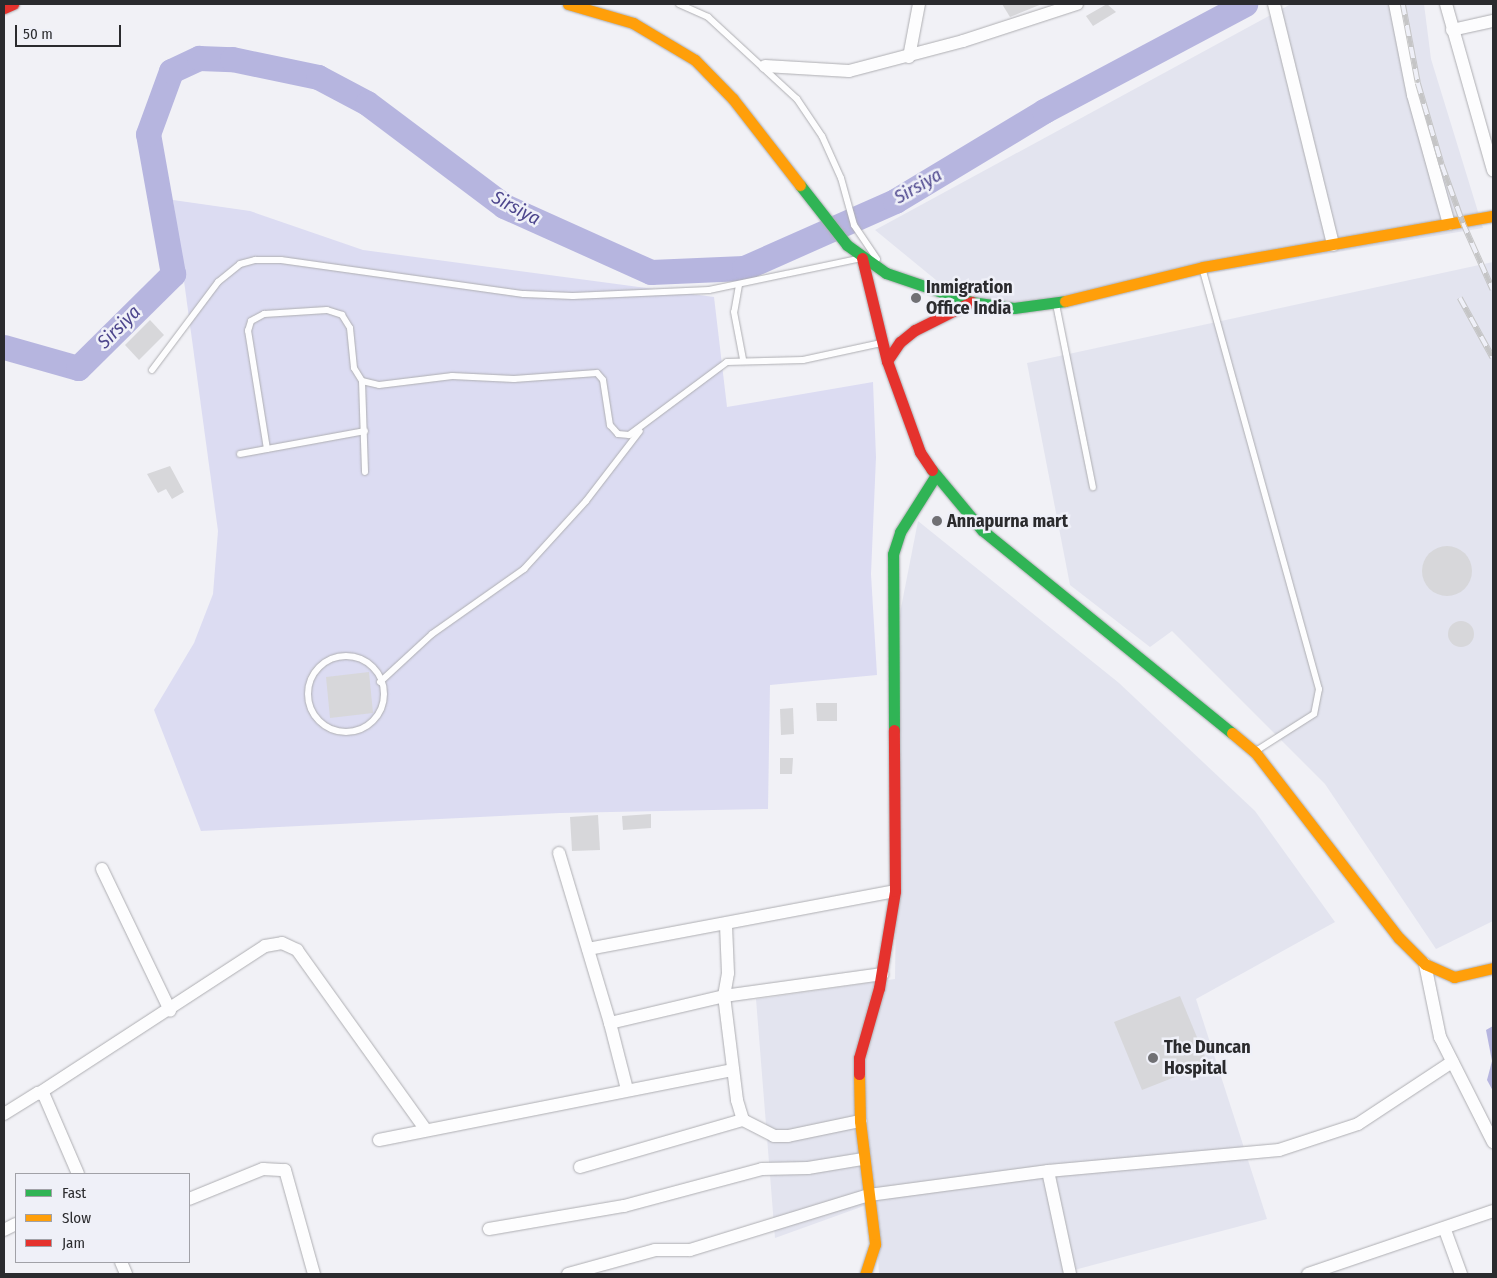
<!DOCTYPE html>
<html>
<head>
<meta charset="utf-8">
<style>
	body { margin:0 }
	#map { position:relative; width:1497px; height:1278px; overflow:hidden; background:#f1f1f6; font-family:"Fira Sans Condensed",sans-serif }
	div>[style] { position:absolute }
	.built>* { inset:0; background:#e3e4ef }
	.green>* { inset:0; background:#dcdcf2 }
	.water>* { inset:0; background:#b6b5df }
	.river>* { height:25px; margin:-12.5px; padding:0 12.5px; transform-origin:12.5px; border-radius:12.5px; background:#b6b5df }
	.building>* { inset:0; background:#d7d7da }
	.round { border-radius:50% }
	.roads { filter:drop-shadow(0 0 1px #aeaeb2) drop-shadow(0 0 1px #aeaeb2) }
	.lane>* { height:6px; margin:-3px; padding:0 3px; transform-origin:3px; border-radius:3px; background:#fdfdfe }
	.lane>.ring { margin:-3px; padding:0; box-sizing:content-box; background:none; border:6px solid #fdfdfe; border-radius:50% }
	.street>* { height:12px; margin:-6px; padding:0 6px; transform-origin:6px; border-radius:6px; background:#fdfdfe }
	.fast>* { height:11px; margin:-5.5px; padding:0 5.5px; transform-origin:5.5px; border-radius:5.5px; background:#30b455 }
	.slow>* { height:11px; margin:-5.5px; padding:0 5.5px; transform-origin:5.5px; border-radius:5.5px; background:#ff9f0a }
	.jam>* { height:11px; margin:-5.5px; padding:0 5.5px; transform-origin:5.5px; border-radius:5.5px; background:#e5322d }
	.rail>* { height:5.5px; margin-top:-2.75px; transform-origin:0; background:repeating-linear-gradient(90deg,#eff0f8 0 11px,#c5c5c6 0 22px); box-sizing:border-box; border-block:1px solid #c5c5c6 }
	.dots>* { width:14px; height:14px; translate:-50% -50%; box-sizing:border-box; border:2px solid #eff0f8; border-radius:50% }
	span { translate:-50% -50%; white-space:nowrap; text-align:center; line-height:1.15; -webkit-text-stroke:5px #eff0f8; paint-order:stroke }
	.poi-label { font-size:18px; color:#2b2b2e; font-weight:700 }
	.left { translate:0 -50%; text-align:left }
	.water-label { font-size:19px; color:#4d468d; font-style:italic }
	.frame { position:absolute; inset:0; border:5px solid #2b2b2e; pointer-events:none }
	.legend { position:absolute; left:15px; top:1173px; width:175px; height:90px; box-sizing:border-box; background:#eff0f8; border:1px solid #a1a1a7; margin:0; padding:6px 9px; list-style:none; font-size:15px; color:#2b2b2e }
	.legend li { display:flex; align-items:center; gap:10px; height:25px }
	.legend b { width:25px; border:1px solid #a1a1a7 }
	.scale { position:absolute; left:15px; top:25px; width:106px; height:22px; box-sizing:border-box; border:2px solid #2b2b2e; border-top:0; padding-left:6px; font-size:15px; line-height:18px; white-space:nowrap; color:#2b2b2e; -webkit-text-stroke:4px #eff0f8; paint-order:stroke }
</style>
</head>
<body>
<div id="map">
	<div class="built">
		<div style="clip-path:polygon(1291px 4px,1424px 4px,1431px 59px,1483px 228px,975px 312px,875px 230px)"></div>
		<div style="clip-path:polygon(1493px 262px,1493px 921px,1436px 949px,1325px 784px,1172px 631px,1150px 647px,1070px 585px,1027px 363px)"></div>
		<div style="clip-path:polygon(918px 521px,1119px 683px,1255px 811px,1335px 922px,1196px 999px,1267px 1219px,1059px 1274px,879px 1274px,875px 1202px,775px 1238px,756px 999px,895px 979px,900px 613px)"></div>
	</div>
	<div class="green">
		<div style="clip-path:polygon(173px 200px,250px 211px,363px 250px,714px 297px,727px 407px,873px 382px,876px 457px,871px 574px,877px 675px,770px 685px,768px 809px,560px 813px,201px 831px,154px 710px,194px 643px,213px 594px,218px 531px)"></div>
	</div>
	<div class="water">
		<div style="clip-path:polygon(1493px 1026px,1493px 1091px,1487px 1080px,1492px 1061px,1486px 1030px)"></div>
	</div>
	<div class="river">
		<div style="left:4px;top:347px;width:77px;rotate:15.8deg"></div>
		<div style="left:78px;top:368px;width:134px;rotate:-44.7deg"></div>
		<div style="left:173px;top:274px;width:142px;rotate:-100.1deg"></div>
		<div style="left:148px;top:134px;width:67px;rotate:-69.9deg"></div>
		<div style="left:171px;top:71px;width:31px;rotate:-25deg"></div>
		<div style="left:199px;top:58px;width:33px;rotate:2deg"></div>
		<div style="left:232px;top:59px;width:88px;rotate:11.8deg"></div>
		<div style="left:318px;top:77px;width:55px;rotate:28deg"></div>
		<div style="left:367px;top:103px;width:171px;rotate:36.9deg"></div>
		<div style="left:504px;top:206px;width:161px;rotate:24.2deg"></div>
		<div style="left:651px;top:272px;width:93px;rotate:-2.5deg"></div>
		<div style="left:744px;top:268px;width:165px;rotate:-23.9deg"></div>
		<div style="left:895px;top:201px;width:174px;rotate:-31.1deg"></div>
		<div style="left:1044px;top:111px;width:228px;rotate:-28deg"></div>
	</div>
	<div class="building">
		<div style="clip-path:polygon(1002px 4px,1042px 4px,1010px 17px)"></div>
		<div style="clip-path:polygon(1107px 4px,1116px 12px,1093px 26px,1086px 16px)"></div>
		<div style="clip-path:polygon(150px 320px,164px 335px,139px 360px,125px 345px)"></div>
		<div style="clip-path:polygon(170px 466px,184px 492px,172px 499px,166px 489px,158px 493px,147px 474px)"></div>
		<div class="round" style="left:1422px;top:546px;width:50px;height:50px"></div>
		<div class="round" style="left:1448px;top:621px;width:26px;height:26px"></div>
		<div style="clip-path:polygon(369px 672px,373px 713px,330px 718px,326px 677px)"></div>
		<div style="clip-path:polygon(816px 703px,837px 703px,837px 721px,817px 721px)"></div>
		<div style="clip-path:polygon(793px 708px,794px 734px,781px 735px,780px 709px)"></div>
		<div style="clip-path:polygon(780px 758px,793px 758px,792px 774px,780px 774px)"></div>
		<div style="clip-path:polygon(651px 814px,651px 828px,623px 830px,622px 816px)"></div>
		<div style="clip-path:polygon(598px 815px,600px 850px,572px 851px,570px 817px)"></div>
		<div style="clip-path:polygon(1180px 996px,1208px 1064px,1142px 1090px,1114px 1022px)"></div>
	</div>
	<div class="roads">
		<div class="lane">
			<div style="left:679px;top:4px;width:32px;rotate:24deg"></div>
			<div style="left:708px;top:17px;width:121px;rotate:42.7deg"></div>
			<div style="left:797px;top:99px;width:45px;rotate:56deg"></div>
			<div style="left:822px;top:136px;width:46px;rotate:65.7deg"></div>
			<div style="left:841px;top:178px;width:49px;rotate:74.5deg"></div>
			<div style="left:854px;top:225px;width:41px;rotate:55.9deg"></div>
			<div style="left:1203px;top:271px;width:434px;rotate:74.5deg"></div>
			<div style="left:1319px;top:689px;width:25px;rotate:101deg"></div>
			<div style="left:1314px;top:714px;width:69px;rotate:147.5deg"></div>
			<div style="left:739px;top:285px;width:27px;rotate:100deg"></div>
			<div style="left:734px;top:312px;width:48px;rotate:79.2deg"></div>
			<div style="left:1056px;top:304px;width:187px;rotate:78.6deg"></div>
			<div style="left:152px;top:370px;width:110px;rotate:-53.1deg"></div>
			<div style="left:218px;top:282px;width:28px;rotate:-39deg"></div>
			<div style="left:240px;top:264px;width:16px;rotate:-15deg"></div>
			<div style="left:255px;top:260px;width:26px"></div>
			<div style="left:281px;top:260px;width:245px;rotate:8deg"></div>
			<div style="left:524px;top:294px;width:49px;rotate:2.3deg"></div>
			<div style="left:573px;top:296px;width:136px;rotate:-2.5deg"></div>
			<div style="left:709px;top:290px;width:152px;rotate:-11.8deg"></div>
			<div style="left:362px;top:381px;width:91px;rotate:88.1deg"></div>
			<div style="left:267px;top:449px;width:120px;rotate:-99.1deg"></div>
			<div style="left:248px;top:331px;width:10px;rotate:-73deg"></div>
			<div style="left:251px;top:321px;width:15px;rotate:-28deg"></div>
			<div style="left:264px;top:314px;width:63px;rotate:-3.6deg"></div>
			<div style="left:327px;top:310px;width:16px;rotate:18deg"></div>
			<div style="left:342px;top:315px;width:15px;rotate:58deg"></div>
			<div style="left:350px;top:328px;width:40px;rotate:84.3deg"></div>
			<div style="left:354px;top:368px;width:15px;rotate:58deg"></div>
			<div style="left:362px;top:381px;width:17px;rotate:13deg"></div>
			<div style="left:379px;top:385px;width:74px;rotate:-7deg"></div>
			<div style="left:452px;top:376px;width:62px;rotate:2.8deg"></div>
			<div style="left:514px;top:379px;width:83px;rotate:-4.1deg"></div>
			<div style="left:597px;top:373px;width:9px;rotate:49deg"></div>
			<div style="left:603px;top:380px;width:46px;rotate:81.2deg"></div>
			<div style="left:610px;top:425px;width:12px;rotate:48deg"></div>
			<div style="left:618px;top:434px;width:11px;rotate:5deg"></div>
			<div style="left:629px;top:435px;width:122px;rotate:-36.7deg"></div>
			<div style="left:727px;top:362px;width:76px;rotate:-1.5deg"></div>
			<div style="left:803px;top:360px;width:80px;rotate:-12.3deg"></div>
			<div style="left:240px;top:454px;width:127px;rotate:-10.4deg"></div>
			<div class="ring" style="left:308px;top:656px;width:70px;height:70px"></div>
			<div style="left:380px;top:682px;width:71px;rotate:-42.7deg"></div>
			<div style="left:432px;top:634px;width:113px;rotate:-35.2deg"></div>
			<div style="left:524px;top:569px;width:92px;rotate:-47.6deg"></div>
			<div style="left:586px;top:501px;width:88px;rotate:-52.4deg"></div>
		</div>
		<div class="street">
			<div style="left:1274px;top:4px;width:248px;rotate:76.2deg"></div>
			<div style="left:1395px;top:4px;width:93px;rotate:78.8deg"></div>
			<div style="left:1413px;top:95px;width:134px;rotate:74.4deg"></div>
			<div style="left:1446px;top:4px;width:173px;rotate:74.2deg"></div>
			<div style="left:1452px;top:30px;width:42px;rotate:-12.4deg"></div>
			<div style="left:909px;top:57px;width:54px;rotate:-79.3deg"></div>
			<div style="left:765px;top:66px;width:84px;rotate:3.4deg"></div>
			<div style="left:849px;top:71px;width:118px;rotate:-14.7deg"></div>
			<div style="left:963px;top:41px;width:120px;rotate:-18deg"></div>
			<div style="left:559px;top:853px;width:177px;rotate:73.3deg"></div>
			<div style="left:610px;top:1023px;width:117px;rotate:-13.3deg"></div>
			<div style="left:724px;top:996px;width:160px;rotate:-7.9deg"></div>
			<div style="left:102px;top:869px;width:157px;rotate:64.3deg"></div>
			<div style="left:588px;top:949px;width:312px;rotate:-10.7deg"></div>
			<div style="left:1425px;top:964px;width:75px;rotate:78.4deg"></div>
			<div style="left:1440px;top:1037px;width:118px;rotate:63.2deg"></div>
			<div style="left:610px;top:1023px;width:68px;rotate:75.6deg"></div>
			<div style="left:41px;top:1092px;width:267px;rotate:-33.1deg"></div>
			<div style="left:265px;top:946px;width:17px;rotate:-10deg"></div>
			<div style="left:282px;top:943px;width:17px;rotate:25deg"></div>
			<div style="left:297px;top:950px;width:221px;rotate:54.4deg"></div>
			<div style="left:4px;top:1114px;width:40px;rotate:-32deg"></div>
			<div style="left:38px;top:1093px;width:6px;rotate:18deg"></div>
			<div style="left:44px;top:1095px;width:86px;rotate:66.7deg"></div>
			<div style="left:743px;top:1120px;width:35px;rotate:27deg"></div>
			<div style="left:774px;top:1136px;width:14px"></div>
			<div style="left:788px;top:1136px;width:74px;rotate:-11.8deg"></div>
			<div style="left:379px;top:1140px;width:361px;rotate:-11.2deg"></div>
			<div style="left:580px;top:1167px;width:170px;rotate:-16.1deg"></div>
			<div style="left:743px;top:1120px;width:21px;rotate:-107deg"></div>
			<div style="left:737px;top:1100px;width:105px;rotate:-97.1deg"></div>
			<div style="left:724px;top:996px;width:23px;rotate:-80deg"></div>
			<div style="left:728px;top:973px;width:48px;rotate:-92.4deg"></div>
			<div style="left:1048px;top:1171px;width:105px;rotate:77.9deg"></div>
			<div style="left:189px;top:1199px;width:80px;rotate:-22.1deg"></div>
			<div style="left:263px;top:1169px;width:22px;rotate:3deg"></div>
			<div style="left:285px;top:1170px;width:108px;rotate:74.4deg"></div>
			<div style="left:489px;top:1229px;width:137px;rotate:-9.7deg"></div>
			<div style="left:624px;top:1206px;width:143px;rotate:-15deg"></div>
			<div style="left:762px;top:1169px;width:46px;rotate:-1.2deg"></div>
			<div style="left:808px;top:1168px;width:56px;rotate:-9.3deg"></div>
			<div style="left:4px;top:1230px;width:13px;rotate:-27deg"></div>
			<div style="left:1445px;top:1230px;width:47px;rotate:70deg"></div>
			<div style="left:121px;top:1262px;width:13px;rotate:67deg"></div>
			<div style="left:568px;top:1274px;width:90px;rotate:-15.4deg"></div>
			<div style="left:655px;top:1250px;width:35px"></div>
			<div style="left:690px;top:1250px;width:187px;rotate:-17.1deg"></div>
			<div style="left:869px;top:1195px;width:181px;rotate:-7.6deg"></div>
			<div style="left:1048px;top:1171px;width:232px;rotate:-5.2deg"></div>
			<div style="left:1279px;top:1150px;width:83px;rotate:-18.2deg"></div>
			<div style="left:1358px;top:1124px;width:113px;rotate:-33.4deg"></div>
			<div style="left:1308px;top:1274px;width:195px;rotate:-18.8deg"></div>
		</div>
		<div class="fast">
			<div style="left:800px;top:185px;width:76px;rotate:51.9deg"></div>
			<div style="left:847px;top:245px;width:48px;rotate:35.7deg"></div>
			<div style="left:886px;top:273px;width:90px;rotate:18.8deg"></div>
			<div style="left:971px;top:302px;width:43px;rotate:7.9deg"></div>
			<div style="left:1014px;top:308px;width:51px;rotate:-7.8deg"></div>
			<div style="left:932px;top:470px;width:78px;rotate:50.2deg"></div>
			<div style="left:982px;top:530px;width:322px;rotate:39.1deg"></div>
			<div style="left:894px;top:730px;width:176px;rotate:-90.3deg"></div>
			<div style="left:893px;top:554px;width:23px;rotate:-72deg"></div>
			<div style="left:900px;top:532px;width:67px;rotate:-57.7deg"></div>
		</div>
		<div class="slow">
			<div style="left:568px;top:4px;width:68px;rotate:16.3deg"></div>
			<div style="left:633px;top:23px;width:72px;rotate:30.8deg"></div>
			<div style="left:695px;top:60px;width:54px;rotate:45.7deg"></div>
			<div style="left:733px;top:99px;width:109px;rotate:52.1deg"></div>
			<div style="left:1065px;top:301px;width:142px;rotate:-13.8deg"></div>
			<div style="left:1203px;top:267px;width:294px;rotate:-10deg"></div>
			<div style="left:1232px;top:733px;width:30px;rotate:40deg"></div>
			<div style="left:1255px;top:752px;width:235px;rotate:52.3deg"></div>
			<div style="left:1399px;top:938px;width:37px;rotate:45deg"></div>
			<div style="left:1425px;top:964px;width:32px;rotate:24deg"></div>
			<div style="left:1454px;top:977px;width:40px;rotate:-13deg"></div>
			<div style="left:859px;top:1074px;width:47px;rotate:88.8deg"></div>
			<div style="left:860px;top:1121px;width:124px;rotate:83deg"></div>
			<div style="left:875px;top:1244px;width:32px;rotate:108deg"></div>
		</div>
		<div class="jam">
			<div style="left:4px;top:8px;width:10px;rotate:-24deg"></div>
			<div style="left:862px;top:258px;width:106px;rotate:76.4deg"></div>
			<div style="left:932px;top:470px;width:22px;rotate:-124deg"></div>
			<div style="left:920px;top:452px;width:97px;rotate:-109.9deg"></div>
			<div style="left:887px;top:361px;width:23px;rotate:-56deg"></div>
			<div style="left:900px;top:342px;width:19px;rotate:-39deg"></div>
			<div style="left:915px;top:330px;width:63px;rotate:-26.6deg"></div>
			<div style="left:859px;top:1074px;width:16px;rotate:-90deg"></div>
			<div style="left:859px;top:1058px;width:73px;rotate:-74.1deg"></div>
			<div style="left:879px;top:988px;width:98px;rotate:-80.6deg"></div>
			<div style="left:895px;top:891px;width:161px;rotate:-90.4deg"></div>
		</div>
	</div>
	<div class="rail">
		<div style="left:1403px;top:4px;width:80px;rotate:79.2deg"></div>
		<div style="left:1418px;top:83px;width:85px;rotate:73.7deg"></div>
		<div style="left:1442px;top:165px;width:62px;rotate:70.1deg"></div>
		<div style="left:1463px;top:223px;width:73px;rotate:65.9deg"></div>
		<div style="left:1460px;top:298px;width:68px;rotate:61.2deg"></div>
	</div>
	<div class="dots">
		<div style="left:916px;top:298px;background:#707074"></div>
		<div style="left:937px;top:521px;background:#707074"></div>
		<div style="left:1153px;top:1058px;background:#707074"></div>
	</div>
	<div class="poi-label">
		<span class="left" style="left:926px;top:298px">Inmigration<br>Office India</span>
		<span class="left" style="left:947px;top:521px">Annapurna mart</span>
		<span class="left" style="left:1164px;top:1058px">The Duncan<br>Hospital</span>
	</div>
	<div class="water-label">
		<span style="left:918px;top:186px;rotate:-30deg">Sirsiya</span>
		<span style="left:516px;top:208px;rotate:28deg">Sirsiya</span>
		<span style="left:119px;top:327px;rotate:-45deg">Sirsiya</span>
	</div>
	<div class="frame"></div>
	<ul class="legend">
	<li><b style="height:6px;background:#30b455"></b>Fast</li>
	<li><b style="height:6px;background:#ff9f0a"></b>Slow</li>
	<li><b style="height:6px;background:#e5322d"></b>Jam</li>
	</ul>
	<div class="scale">50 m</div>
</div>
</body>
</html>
